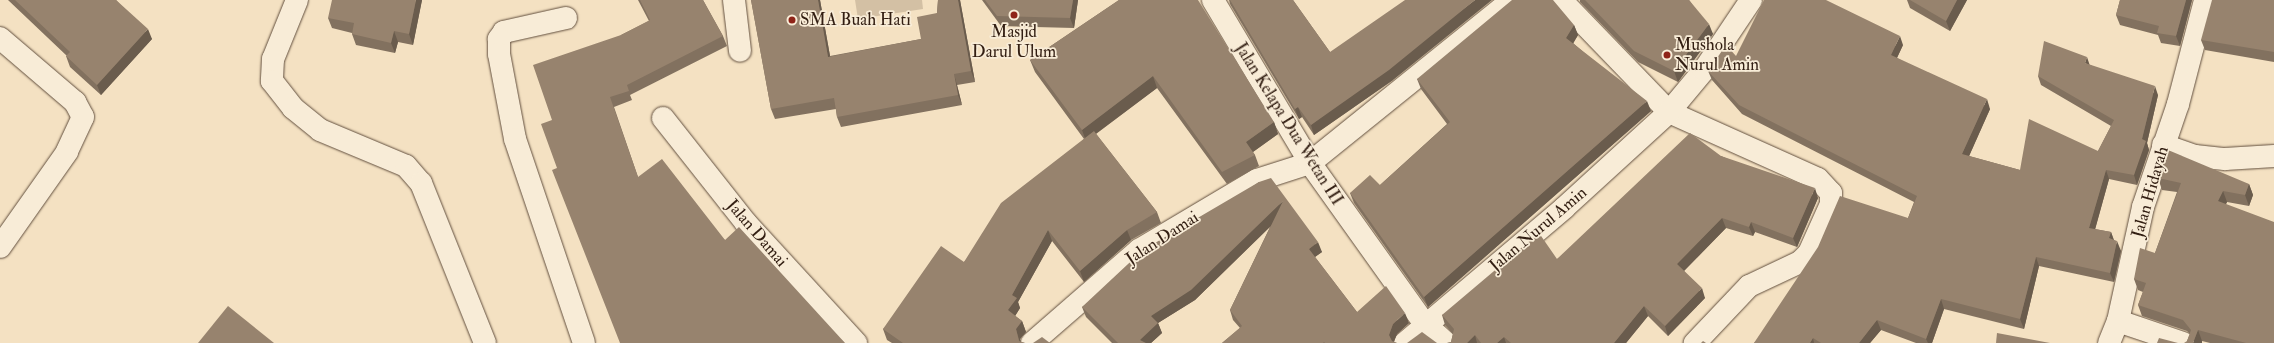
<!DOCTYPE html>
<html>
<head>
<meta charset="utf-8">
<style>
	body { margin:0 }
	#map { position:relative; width:2274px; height:343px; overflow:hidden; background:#f4e1c2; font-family:"IM FELL Double Pica",serif }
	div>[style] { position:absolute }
	.green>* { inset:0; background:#d3c0a4 }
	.roads { filter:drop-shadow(0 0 1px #624f3e) drop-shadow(0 0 1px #624f3e) }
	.street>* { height:22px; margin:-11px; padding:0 11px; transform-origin:11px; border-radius:11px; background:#f8ecd7 }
	.wall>* { inset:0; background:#82715f }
	.shaded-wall>* { inset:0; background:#6a5c4d }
	.building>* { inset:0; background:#97836e }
	.dots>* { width:11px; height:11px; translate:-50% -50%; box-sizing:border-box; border:2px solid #f8ecd7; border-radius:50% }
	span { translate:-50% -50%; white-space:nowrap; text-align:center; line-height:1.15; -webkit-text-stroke:3.5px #f8ecd7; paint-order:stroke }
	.poi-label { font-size:17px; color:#321e12 }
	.left { translate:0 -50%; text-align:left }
	.street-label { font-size:17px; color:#321e12 }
</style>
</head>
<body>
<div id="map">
	<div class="green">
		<div style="clip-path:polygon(855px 0,922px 0,923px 9px,858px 19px)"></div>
	</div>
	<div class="roads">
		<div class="street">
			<div style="left:297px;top:0;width:64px;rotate:112.1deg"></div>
			<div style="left:273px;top:59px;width:22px;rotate:93deg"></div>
			<div style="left:272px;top:81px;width:34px;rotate:52deg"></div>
			<div style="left:293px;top:108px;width:35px;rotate:39deg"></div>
			<div style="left:320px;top:130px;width:93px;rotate:22.7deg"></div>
			<div style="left:406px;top:166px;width:23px;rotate:49deg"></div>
			<div style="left:421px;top:183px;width:172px;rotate:68.2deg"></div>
			<div style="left:734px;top:0;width:51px;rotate:83.3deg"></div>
			<div style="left:1213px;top:0;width:190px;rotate:59.2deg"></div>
			<div style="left:1310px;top:163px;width:196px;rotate:54.5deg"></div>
			<div style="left:1424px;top:323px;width:30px;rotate:42deg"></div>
			<div style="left:1561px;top:0;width:156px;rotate:46deg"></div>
			<div style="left:1669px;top:112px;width:163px;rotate:24.2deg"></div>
			<div style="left:1818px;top:179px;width:19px;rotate:47deg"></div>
			<div style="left:1831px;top:193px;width:11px;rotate:90deg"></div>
			<div style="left:1831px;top:204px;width:54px;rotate:114.2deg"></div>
			<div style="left:1809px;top:253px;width:13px;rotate:135deg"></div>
			<div style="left:1800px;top:262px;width:56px;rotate:154.8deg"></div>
			<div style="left:1749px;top:286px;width:79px;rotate:133.5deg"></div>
			<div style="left:566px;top:18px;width:64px;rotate:167.3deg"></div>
			<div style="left:504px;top:32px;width:9px;rotate:126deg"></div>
			<div style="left:499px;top:39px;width:15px;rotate:90deg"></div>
			<div style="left:499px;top:54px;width:86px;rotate:79.3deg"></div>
			<div style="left:515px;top:139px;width:215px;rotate:71.3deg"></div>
			<div style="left:0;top:38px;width:99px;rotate:40.5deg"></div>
			<div style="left:75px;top:102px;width:17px;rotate:62deg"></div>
			<div style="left:83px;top:117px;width:38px;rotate:115deg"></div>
			<div style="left:67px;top:152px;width:116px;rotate:125.2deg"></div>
			<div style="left:663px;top:118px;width:134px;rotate:51.7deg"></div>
			<div style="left:746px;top:223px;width:163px;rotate:47.5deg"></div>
			<div style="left:2163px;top:145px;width:34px;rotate:19deg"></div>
			<div style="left:2195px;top:156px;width:30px;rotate:6deg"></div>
			<div style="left:2225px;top:159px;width:49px;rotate:-3.5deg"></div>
			<div style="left:2118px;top:321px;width:69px;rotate:18.7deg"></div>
			<div style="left:1032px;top:343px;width:142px;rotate:-41deg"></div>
			<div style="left:1139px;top:250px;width:137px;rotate:-30.7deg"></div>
			<div style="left:1257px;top:180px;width:56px;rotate:-17.8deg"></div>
			<div style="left:1310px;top:163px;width:260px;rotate:-38.9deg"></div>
			<div style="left:1405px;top:343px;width:209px;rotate:-40.3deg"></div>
			<div style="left:1564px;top:208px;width:142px;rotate:-42.4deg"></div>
			<div style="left:1669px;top:112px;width:55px;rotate:-50.2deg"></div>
			<div style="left:1704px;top:70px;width:84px;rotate:-56.1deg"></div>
			<div style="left:2109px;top:343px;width:24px;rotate:-68deg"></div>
			<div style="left:2118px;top:321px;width:117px;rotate:-77.6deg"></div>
			<div style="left:2143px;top:207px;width:109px;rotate:-71.2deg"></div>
			<div style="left:2178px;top:104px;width:107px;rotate:-75.4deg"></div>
		</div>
	</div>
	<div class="wall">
		<div style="clip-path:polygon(8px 0,116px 0,152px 39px,101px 95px,70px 67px,66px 56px,67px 56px)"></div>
		<div style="clip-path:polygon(422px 0,413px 45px,398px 42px,395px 53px,356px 45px,352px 34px,352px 33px,332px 28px,328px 18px)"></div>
		<div style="clip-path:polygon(638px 0,703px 0,723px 36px,727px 46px,630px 95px,632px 100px,614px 107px,638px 177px,725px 240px,845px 343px,557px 168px,621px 35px,649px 21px)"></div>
		<div style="clip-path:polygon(751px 0,820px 0,830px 56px,921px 39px,937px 13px,938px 0,960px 0,975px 82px,957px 85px,962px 105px,841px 127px,837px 117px,836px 109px,775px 119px,771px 109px)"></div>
		<div style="clip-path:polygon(982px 0,1078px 0,1074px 28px,1001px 26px)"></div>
		<div style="clip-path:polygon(1119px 0,1274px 122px,1278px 134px,1253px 152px,1255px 155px,1259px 166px,1227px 184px,1157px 88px,1096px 134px,1157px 212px,1161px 223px,1131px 240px,1084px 282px,1052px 241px,1018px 302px,1020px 308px,1015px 316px,1022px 321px,1026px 332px,1020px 339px,1021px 342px,1025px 343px,892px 343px,887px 340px,883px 329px,964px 262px,1084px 139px,1035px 72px,1030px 60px)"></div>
		<div style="clip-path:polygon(1229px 0,1293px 0,1330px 52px,1393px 80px,1314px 135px,1302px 117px,1299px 119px,1230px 4px)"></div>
		<div style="clip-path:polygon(1580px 0,1689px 0,1713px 34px,1678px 82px,1638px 62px,1580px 2px)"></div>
		<div style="clip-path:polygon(1907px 0,1967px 0,1950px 31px,1910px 8px)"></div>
		<div style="clip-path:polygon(2120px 0,2192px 0,2180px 46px,2161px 43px,2158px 35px,2120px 25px,2116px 15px)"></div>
		<div style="clip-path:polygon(2274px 0,2274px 62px,2205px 50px,2201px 40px)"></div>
		<div style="clip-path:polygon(1574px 25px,1578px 35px,1573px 43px,1651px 111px,1428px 307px,1354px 203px,1350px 193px,1380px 185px,1447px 124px,1421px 89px,1417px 79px)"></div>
		<div style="clip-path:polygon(1903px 45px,1897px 58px,1990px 109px,1969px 156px,2020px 170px,2098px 151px,2111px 126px,2041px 85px,2038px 76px,2090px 65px,2158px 95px,2147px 143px,2149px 150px,2137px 185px,2109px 179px,2095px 229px,2111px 232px,2114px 240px,2121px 251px,2114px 282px,2039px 266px,2024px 329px,1944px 309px,1932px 343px,1916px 343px,1881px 330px,1870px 343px,1754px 343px,1908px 218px,1914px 202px,1742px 114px,1712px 80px,1708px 71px,1736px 56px)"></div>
		<div style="clip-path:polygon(1721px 156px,1818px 198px,1797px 247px,1755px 232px,1753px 236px,1726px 228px,1684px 271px,1705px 298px,1668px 336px,1648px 316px,1626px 343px,1447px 343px,1451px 342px,1453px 334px,1445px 325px,1442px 315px,1557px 259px)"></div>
		<div style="clip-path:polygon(2158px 178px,2249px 184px,2253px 195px,2249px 206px,2227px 202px,2226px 204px,2274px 343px,2210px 343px,2202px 341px,2187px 341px,2190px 334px,2187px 331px,2142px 316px,2138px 305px,2143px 292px,2138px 290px,2134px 279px,2155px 253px,2177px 192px,2162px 190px)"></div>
		<div style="clip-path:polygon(1259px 182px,1322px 252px,1315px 257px,1357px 312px,1409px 323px,1397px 334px,1394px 342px,1397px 343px,1222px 343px,1240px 328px,1233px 320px,1230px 310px,1270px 227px,1195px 300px,1158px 323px,1162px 333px,1151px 343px,1112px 343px,1086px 317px,1082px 307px)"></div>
	</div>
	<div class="shaded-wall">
		<div style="clip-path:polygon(416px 0,422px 0,413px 45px,409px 34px)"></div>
		<div style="clip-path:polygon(818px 0,820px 0,832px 67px,828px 57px)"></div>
		<div style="clip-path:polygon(958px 0,960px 0,975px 82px,971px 71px)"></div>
		<div style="clip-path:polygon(1073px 0,1078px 0,1074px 28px,1070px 18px)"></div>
		<div style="clip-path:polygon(1475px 0,1492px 0,1393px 80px,1314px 135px,1311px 125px)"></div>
		<div style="clip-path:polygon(1957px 0,1967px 0,1950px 31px,1946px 21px)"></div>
		<div style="clip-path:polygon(2186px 0,2192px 0,2180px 46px,2176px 36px)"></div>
		<div style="clip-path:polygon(1709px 24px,1713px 34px,1678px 82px,1674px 71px)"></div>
		<div style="clip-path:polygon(1574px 25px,1578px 35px,1570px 49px,1566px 38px)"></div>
		<div style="clip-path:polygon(148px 29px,152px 39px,101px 95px,97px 85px)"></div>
		<div style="clip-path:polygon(394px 31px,398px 42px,395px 53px,391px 43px)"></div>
		<div style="clip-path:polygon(1900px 36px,1903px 45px,1894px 64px,1891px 55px)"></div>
		<div style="clip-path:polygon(2087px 57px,2090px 66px,2085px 63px)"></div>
		<div style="clip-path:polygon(954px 74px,957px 85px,962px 105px,958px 95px)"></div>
		<div style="clip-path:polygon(1153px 76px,1157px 88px,1086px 141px,1082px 130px)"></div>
		<div style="clip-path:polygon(2155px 86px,2158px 95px,2147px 143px,2149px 150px,2137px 185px,2134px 175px,2142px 139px)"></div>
		<div style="clip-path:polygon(1987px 99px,1990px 109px,1966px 163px,1962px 154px)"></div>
		<div style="clip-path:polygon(1647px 101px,1651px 111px,1428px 307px,1424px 297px)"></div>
		<div style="clip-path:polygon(1298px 107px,1302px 117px,1299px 119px,1295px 109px)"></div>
		<div style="clip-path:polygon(1274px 122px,1278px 134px,1250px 154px,1246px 142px)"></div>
		<div style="clip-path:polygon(2106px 170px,2109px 179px,2093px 237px,2089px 228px)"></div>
		<div style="clip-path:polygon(2249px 184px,2253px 195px,2249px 206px,2245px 195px)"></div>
		<div style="clip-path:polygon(1815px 188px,1818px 198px,1797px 247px,1793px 238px)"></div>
		<div style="clip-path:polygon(2223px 191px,2227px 202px,2222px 212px,2218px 201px)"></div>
		<div style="clip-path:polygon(1283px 201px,1286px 211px,1195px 300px,1158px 323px,1162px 333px,1151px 343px,1141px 343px,1140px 340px,1151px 316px)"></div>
		<div style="clip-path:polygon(1722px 218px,1726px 228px,1681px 274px,1677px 264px)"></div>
		<div style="clip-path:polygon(1751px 222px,1755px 232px,1753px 236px,1749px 227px)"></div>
		<div style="clip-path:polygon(1048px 230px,1052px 241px,1018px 302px,1020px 308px,1012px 321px,1008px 310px,1012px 295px)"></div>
		<div style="clip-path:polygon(1127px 230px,1131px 240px,1084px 282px,1080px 271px)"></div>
		<div style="clip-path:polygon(2111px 232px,2114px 241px,2109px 238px)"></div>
		<div style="clip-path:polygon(2117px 241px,2121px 251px,2114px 282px,2110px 273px)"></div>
		<div style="clip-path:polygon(1318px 242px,1322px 252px,1312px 259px,1309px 249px)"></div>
		<div style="clip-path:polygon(2036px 257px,2039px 266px,2024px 329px,2020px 319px)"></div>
		<div style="clip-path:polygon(1702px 288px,1705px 298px,1668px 336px,1665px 326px)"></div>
		<div style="clip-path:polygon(1941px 299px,1944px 309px,1932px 343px,1928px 343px,1926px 339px)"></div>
		<div style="clip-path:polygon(1644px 306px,1648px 316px,1626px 343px,1614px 343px)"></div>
		<div style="clip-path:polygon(1405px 313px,1409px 323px,1397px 334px,1393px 343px,1392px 343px,1389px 335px,1393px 324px)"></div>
		<div style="clip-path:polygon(1877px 320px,1881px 330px,1870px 343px,1859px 343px)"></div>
		<div style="clip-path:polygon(1022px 321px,1026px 332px,1020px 339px,1021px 343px,1020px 343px,1016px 329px)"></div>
		<div style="clip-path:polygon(2198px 330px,2202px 341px,2202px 343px,2193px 343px)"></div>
		<div style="clip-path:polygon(1475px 335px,1477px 343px,1467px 343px)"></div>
		<div style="clip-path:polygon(1504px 337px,1506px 343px,1497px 343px)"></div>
		<div style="clip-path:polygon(1813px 338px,1814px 343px,1810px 343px)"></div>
	</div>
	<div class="building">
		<div style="clip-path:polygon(15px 0,116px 0,148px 29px,97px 85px,66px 56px,70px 52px)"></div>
		<div style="clip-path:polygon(332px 0,416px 0,409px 34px,394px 31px,391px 43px,352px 34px,354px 23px,328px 18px)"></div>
		<div style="clip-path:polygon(640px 0,703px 0,723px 36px,627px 85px,629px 91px,610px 97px,638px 177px,662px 159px,725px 240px,739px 227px,845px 343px,620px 343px,552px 170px,557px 168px,541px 124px,552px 120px,533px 65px,621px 35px,650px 20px)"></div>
		<div style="clip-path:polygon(751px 0,818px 0,828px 57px,921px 39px,917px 17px,937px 13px,938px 0,958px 0,971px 71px,954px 74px,958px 95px,837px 117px,834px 98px,771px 109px)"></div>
		<div style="clip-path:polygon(985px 0,1073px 0,1070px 18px,997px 16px)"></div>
		<div style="clip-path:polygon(1119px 0,1198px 0,1274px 122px,1246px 142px,1255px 155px,1222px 172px,1153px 76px,1082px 130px,1030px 60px)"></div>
		<div style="clip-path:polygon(1230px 0,1293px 0,1330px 52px,1405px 0,1475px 0,1389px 70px,1311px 125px,1298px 107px,1295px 109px)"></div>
		<div style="clip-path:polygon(1512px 0,1553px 0,1574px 25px,1566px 38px,1647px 101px,1424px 297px,1350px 193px,1370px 175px,1380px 185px,1450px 122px,1417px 79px)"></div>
		<div style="clip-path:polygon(1585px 0,1689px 0,1709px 24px,1674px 71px,1634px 51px)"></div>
		<div style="clip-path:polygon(1764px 0,1826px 0,1900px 36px,1891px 55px,1987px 99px,1962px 154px,2020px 170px,2029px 119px,2098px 151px,2114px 120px,2038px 76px,2044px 41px,2087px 57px,2085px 63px,2155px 86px,2142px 139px,2146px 141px,2134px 175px,2106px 170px,2089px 228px,2111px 232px,2109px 238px,2117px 241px,2110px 273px,2036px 257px,2020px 319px,1941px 299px,1926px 339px,1877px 320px,1859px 343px,1821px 343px,1813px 338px,1810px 343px,1754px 343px,1818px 247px,1840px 196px,1908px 218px,1917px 196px,1739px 105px,1708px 71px,1726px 45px,1736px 56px)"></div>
		<div style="clip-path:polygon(1910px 0,1957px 0,1946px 21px)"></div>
		<div style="clip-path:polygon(2120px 0,2186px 0,2176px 36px,2157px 33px,2159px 26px,2116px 15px)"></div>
		<div style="clip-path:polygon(2212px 0,2274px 0,2274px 52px,2201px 40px)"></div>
		<div style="clip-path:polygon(1094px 131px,1157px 212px,1127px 230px,1080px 271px,1048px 230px,1012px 295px,1017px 298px,1008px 310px,1022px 321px,1016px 329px,1019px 341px,1025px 343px,903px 343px,883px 329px,941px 246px,964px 262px,1001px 203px)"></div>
		<div style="clip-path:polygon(1690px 133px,1721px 156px,1815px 188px,1793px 238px,1751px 222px,1749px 227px,1722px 218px,1677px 264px,1702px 288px,1665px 326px,1644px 306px,1614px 343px,1511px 343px,1504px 337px,1497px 343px,1481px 343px,1475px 335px,1467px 343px,1447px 343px,1451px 342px,1454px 329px,1442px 315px,1539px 233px,1557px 259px)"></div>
		<div style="clip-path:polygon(2168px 150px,2249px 184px,2245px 195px,2223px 191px,2218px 201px,2274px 222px,2274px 343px,2246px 343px,2198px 330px,2193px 343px,2184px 343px,2187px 341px,2191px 330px,2183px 320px,2138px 305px,2146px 283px,2134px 279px,2140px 248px,2155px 253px,2181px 183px,2158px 178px)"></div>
		<div style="clip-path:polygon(1271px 178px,1318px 242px,1309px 249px,1357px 312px,1386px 286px,1405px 313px,1393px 324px,1389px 335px,1392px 341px,1397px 343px,1325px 343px,1324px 342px,1323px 343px,1222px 343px,1242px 326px,1230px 310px,1283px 201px,1191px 290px,1151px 316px,1158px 323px,1140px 340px,1146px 343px,1118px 343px,1082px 307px,1143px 250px,1259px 182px)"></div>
		<div style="clip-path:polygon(228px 306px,274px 343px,198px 343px)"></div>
		<div style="clip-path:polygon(1422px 332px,1437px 343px,1407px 343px)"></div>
		<div style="clip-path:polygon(1997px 333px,2050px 343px,1996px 343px)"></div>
		<div style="clip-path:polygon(1042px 337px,1050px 343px,1033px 343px)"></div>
		<div style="clip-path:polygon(2159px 338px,2178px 343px,2157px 343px)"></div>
		<div style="clip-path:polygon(1703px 341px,1706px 343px,1701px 343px)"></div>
	</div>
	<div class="dots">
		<div style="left:1014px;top:15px;background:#8f2418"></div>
		<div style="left:792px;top:20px;background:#8f2418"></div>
		<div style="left:1667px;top:55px;background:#8f2418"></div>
	</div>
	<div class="poi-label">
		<span class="left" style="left:800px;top:20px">SMA Buah Hati</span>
		<span style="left:1014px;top:42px">Masjid<br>Darul Ulum</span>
		<span class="left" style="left:1675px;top:55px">Mushola<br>Nurul Amin</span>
	</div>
	<div class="street-label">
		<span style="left:1289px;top:124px;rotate:58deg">Jalan Kelapa Dua Wetan III</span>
		<span style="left:2150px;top:192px;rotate:-74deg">Jalan Hidayah</span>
		<span style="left:1538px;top:229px;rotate:-40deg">Jalan Nurul Amin</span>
		<span style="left:757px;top:233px;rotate:49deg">Jalan Damai</span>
		<span style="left:1162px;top:238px;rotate:-33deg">Jalan Damai</span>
	</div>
</div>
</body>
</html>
